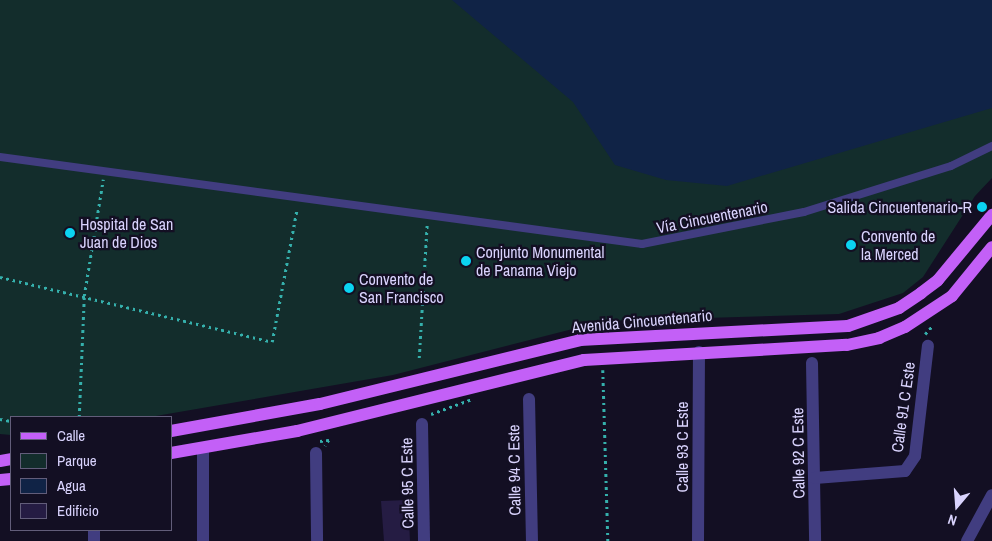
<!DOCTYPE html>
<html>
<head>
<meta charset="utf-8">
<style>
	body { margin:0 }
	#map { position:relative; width:992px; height:541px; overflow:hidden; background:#130f23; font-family:"Archivo Narrow",sans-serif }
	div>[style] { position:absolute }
	.green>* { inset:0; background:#132d2c }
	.water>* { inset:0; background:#102346 }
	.building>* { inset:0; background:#251c43 }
	.path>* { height:2.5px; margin-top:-1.25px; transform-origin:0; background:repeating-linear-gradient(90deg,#35b0ac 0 2.5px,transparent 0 6.5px) }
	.lane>* { height:8px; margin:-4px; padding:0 4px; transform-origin:4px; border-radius:4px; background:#413d80 }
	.street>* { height:12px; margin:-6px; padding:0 6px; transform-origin:6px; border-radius:6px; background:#413d80 }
	.primary>* { height:12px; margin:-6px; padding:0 6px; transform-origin:6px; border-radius:6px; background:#c360f7 }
	.dots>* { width:14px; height:14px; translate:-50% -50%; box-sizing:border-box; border:2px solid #130f23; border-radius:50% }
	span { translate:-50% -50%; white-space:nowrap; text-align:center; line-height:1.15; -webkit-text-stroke:4.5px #130f23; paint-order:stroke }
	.poi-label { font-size:16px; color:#d9d3fd }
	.right { translate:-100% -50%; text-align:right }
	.left { translate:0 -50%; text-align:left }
	.street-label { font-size:16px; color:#d9d3fd }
	.legend { position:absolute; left:10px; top:416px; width:162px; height:115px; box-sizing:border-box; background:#130f23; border:1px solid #625d7a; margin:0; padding:6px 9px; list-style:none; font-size:15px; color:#d9d3fd }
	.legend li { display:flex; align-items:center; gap:10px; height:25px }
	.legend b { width:25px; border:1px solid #625d7a }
	.north { position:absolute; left:932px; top:481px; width:50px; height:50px; -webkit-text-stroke:4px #130f23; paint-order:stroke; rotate:198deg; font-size:14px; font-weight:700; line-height:20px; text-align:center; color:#d9d3fd }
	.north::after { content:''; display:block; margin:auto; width:18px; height:22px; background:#d9d3fd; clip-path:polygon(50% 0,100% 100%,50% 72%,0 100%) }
</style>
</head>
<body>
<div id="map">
	<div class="green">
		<div style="clip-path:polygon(0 0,992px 0,992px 178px,975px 196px,923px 277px,903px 293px,839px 314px,604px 321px,393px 375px,150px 417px,11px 417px,11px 435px,0 434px)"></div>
	</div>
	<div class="water">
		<div style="clip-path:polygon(452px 0,992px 0,992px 108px,727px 186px,666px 180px,615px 165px,573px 102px)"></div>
	</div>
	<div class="building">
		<div style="clip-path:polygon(408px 500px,410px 541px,384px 541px,381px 501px)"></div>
	</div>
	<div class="path">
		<div style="left:0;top:277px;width:280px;rotate:13.4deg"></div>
		<div style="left:272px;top:342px;width:136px;rotate:-79.4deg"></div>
		<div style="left:925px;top:334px;width:12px;rotate:-48deg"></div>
		<div style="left:419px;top:358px;width:134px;rotate:-86.6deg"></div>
		<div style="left:603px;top:370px;width:171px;rotate:88.3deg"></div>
		<div style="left:431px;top:414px;width:44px;rotate:-20.1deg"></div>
		<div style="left:79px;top:417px;width:121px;rotate:-87.6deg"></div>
		<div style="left:84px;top:296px;width:118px;rotate:-80.7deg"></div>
		<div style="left:0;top:419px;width:11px;rotate:10deg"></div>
		<div style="left:320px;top:441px;width:9px;rotate:-6deg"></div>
		<div style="left:329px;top:440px;width:7px;rotate:124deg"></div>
	</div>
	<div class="lane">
		<div style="left:0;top:157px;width:648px;rotate:7.72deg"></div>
		<div style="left:642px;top:244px;width:165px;rotate:-11.2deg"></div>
		<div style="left:804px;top:212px;width:154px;rotate:-17.4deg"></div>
		<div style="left:951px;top:166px;width:46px;rotate:-26deg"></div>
	</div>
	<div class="street">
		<div style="left:812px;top:363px;width:178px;rotate:89deg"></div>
		<div style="left:529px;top:399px;width:142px;rotate:88.8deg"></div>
		<div style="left:422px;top:424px;width:117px;rotate:89deg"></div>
		<div style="left:203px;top:448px;width:93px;rotate:90deg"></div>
		<div style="left:316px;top:453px;width:88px;rotate:89.3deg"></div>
		<div style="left:815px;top:478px;width:90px;rotate:-4.4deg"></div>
		<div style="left:905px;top:471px;width:18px;rotate:-56deg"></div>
		<div style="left:915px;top:456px;width:111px;rotate:-83.3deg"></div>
		<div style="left:94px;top:530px;width:11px;rotate:90deg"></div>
		<div style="left:698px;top:541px;width:189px;rotate:-89.7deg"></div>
		<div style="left:967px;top:541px;width:52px;rotate:-61.5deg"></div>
	</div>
	<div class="primary">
		<div style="left:171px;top:431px;width:151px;rotate:-10.3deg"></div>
		<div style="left:320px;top:404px;width:268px;rotate:-13.8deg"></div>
		<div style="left:580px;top:340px;width:268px;rotate:-3deg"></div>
		<div style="left:848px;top:326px;width:54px;rotate:-19.4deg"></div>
		<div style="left:899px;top:308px;width:27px;rotate:-34deg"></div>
		<div style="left:921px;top:293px;width:21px;rotate:-37deg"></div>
		<div style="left:938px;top:280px;width:85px;rotate:-50.3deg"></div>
		<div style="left:171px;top:453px;width:128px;rotate:-9.9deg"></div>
		<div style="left:297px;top:431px;width:296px;rotate:-13.9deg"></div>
		<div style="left:584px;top:360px;width:263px;rotate:-3.3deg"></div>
		<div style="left:847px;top:345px;width:33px;rotate:-12deg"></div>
		<div style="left:879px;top:338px;width:28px;rotate:-23deg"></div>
		<div style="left:905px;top:327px;width:56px;rotate:-33.4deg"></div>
		<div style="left:952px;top:296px;width:63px;rotate:-50.8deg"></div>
		<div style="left:0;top:461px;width:11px;rotate:-10deg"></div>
		<div style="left:0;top:480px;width:11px;rotate:-5deg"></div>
	</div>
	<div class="dots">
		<div style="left:982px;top:207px;background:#0bd3f1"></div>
		<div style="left:70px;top:233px;background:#0bd3f1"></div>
		<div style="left:851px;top:245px;background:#0bd3f1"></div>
		<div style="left:466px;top:261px;background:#0bd3f1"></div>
		<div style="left:349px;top:288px;background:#0bd3f1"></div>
	</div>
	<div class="poi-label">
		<span class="right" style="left:972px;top:207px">Salida Cincuentenario-R</span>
		<span class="left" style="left:80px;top:233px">Hospital de San<br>Juan de Dios</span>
		<span class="left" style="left:861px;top:245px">Convento de<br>la Merced</span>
		<span class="left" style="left:476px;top:261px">Conjunto Monumental<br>de Panama Viejo</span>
		<span class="left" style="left:359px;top:288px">Convento de<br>San Francisco</span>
	</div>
	<div class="street-label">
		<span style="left:712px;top:217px;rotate:-11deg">Vía Cincuentenario</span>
		<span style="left:642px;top:321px;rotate:-5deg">Avenida Cincuentenario</span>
		<span style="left:903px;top:407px;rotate:-82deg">Calle 91 C Este</span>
		<span style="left:682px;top:447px;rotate:-90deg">Calle 93 C Este</span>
		<span style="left:798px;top:453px;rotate:-91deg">Calle 92 C Este</span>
		<span style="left:514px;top:470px;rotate:-91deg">Calle 94 C Este</span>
		<span style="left:407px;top:483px;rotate:-91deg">Calle 95 C Este</span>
	</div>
	<ul class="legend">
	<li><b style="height:6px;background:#c360f7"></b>Calle</li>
	<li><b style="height:14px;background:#132d2c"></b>Parque</li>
	<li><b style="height:14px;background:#102346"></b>Agua</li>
	<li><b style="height:14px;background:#251c43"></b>Edificio</li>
	</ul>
	<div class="north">N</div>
</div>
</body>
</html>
